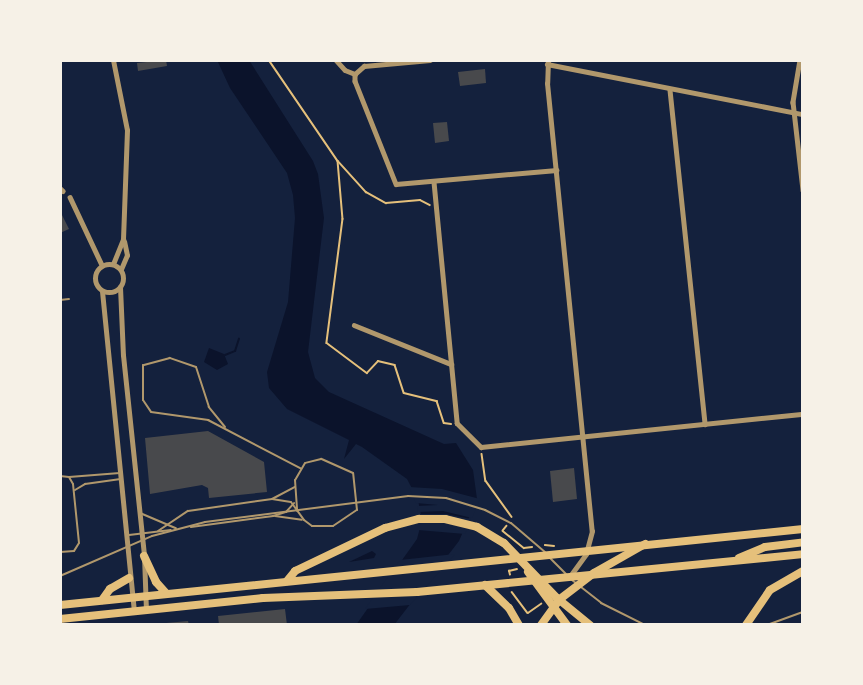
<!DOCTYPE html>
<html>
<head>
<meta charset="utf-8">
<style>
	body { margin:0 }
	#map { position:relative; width:863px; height:685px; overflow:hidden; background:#14213d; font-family:"Varela Round",sans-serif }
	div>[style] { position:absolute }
	.water>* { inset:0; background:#0b132b }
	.pier>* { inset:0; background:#14213d }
	.stream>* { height:2px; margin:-1px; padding:0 1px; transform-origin:1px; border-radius:1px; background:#0b132b }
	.building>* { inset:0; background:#48494c }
	.path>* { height:1.5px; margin:-0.75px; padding:0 0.75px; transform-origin:0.75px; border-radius:0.75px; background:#e5c07b }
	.service>* { height:2px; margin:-1px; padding:0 1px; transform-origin:1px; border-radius:1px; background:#b1986c }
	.minor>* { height:4.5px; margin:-2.25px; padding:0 2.25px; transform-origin:2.25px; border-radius:2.25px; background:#b1986c }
	.tertiary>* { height:5px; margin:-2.5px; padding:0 2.5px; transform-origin:2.5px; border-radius:2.5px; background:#b1986c }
	.tertiary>.ring { margin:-2.5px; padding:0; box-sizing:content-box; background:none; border:5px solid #b1986c; border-radius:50% }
	.trunk>* { height:8px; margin:-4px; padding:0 4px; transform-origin:4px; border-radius:4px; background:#e5c07b }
	.motorway>* { height:8px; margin:-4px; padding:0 4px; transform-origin:4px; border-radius:4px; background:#e5c07b }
	span { translate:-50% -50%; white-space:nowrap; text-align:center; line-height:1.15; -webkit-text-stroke:4.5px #f6f1e7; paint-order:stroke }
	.frame { position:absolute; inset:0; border:62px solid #f6f1e7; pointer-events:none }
</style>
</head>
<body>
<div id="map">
	<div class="water">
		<div style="clip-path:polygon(217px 60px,249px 60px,313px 161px,318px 174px,324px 218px,308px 352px,315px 378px,329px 392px,444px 444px,456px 443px,473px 470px,477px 499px,459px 541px,394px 625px,356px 625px,417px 539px,422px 520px,418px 500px,407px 479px,362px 447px,356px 444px,344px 459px,349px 440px,287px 409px,269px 388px,267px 372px,288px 302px,295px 218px,293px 195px,287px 173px,230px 88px)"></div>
		<div style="clip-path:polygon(209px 348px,224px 354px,228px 364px,217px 370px,204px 362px)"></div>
		<div style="clip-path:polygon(372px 551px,376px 554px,374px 558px,349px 562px)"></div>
	</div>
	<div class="pier">
		<div style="clip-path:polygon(409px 487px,442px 489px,480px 499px,472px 518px,443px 511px,418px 512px,417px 506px,438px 505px,416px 503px)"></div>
		<div style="clip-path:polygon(418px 514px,446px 514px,471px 519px,465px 534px,418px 530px)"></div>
		<div style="clip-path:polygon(455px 554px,410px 605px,365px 609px,400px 560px)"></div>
	</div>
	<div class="stream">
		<div style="left:225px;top:355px;width:11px;rotate:-22deg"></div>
		<div style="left:235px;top:351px;width:13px;rotate:-72deg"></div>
	</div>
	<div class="building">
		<div style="clip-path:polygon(166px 60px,167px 66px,138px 71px,137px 63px)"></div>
		<div style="clip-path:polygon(485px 69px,486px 83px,460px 86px,458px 72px)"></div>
		<div style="clip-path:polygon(447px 122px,449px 141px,435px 143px,433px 123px)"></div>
		<div style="clip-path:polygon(60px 211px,69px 229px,60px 233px)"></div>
		<div style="clip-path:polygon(208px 431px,264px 462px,267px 492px,209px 498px,208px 488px,202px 485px,150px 494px,145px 438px)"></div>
		<div style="clip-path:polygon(574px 468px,577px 499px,553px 502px,550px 471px)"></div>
		<div style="clip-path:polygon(285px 609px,287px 625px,219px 625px,218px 616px)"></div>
		<div style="clip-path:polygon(188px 621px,189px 625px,166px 625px,166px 623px)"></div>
	</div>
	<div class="path">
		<div style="left:269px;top:60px;width:122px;rotate:55.7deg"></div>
		<div style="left:338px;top:161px;width:42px;rotate:47.9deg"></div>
		<div style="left:366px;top:192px;width:23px;rotate:29deg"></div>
		<div style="left:386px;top:203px;width:34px;rotate:-5deg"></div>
		<div style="left:420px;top:200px;width:11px;rotate:27deg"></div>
		<div style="left:338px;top:161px;width:58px;rotate:85.1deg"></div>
		<div style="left:343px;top:219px;width:125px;rotate:97.4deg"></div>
		<div style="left:327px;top:343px;width:50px;rotate:36.9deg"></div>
		<div style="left:367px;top:373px;width:16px;rotate:-47deg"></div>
		<div style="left:378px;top:361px;width:17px;rotate:13deg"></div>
		<div style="left:395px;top:365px;width:29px;rotate:72deg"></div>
		<div style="left:404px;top:393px;width:34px;rotate:14deg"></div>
		<div style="left:437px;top:401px;width:23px;rotate:72deg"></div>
		<div style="left:444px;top:423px;width:7px;rotate:8deg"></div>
		<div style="left:482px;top:454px;width:27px;rotate:82deg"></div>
		<div style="left:486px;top:481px;width:44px;rotate:54.2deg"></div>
		<div style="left:507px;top:526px;width:6px;rotate:129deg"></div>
		<div style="left:503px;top:531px;width:27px;rotate:39deg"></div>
		<div style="left:524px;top:548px;width:8px;rotate:-7deg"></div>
		<div style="left:545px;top:545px;width:9px;rotate:6deg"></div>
		<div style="left:510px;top:575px;width:4px;rotate:-104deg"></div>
		<div style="left:509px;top:571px;width:8px;rotate:-14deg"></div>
		<div style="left:512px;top:592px;width:26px;rotate:53deg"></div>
		<div style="left:528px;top:613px;width:16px;rotate:-35deg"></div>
	</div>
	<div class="service">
		<div style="left:60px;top:300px;width:9px;rotate:-6deg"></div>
		<div style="left:225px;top:427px;width:26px;rotate:-129deg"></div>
		<div style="left:209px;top:407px;width:42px;rotate:-108deg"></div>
		<div style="left:196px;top:367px;width:28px;rotate:-161deg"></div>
		<div style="left:170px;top:358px;width:28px;rotate:165deg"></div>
		<div style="left:143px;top:365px;width:35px;rotate:90deg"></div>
		<div style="left:143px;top:400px;width:14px;rotate:56deg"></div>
		<div style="left:151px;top:412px;width:58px;rotate:8deg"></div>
		<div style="left:208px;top:420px;width:104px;rotate:27.6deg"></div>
		<div style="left:60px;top:476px;width:9px;rotate:6deg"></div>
		<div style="left:69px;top:477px;width:8px;rotate:60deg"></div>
		<div style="left:73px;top:484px;width:59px;rotate:84.2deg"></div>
		<div style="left:79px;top:543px;width:9px;rotate:122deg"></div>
		<div style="left:74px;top:551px;width:14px;rotate:176deg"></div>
		<div style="left:69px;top:477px;width:51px;rotate:-4.5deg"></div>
		<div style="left:75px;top:490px;width:12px;rotate:-31deg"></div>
		<div style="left:85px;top:484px;width:36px;rotate:-8deg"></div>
		<div style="left:272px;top:499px;width:19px;rotate:9deg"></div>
		<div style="left:291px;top:502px;width:22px;rotate:54deg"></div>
		<div style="left:304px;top:520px;width:10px;rotate:37deg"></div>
		<div style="left:312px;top:526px;width:21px"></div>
		<div style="left:333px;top:526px;width:29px;rotate:-34deg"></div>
		<div style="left:357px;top:510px;width:37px;rotate:-96deg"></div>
		<div style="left:353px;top:473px;width:35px;rotate:-156deg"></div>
		<div style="left:321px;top:459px;width:16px;rotate:166deg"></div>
		<div style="left:305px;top:463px;width:20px;rotate:120deg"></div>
		<div style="left:295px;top:480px;width:31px;rotate:86deg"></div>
		<div style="left:140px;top:513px;width:39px;rotate:23deg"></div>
		<div style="left:275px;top:516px;width:27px;rotate:8deg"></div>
		<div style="left:191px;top:527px;width:83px;rotate:-7.6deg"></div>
		<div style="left:273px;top:516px;width:14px;rotate:-17deg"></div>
		<div style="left:286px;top:512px;width:12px;rotate:-48deg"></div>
		<div style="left:158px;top:531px;width:36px;rotate:-34deg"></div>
		<div style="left:188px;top:511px;width:85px;rotate:-8.1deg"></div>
		<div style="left:272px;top:499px;width:26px;rotate:-28deg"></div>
		<div style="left:129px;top:535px;width:42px;rotate:-6.8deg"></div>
		<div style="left:549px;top:557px;width:24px;rotate:45deg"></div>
		<div style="left:60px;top:576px;width:100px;rotate:-23.5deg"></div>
		<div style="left:152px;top:536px;width:55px;rotate:-14.8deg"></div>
		<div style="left:205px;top:522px;width:205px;rotate:-7.3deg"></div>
		<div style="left:408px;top:496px;width:38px;rotate:3deg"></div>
		<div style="left:446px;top:498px;width:41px;rotate:17.1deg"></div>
		<div style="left:485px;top:510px;width:29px;rotate:27deg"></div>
		<div style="left:511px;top:523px;width:45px;rotate:40.5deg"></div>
		<div style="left:572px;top:580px;width:37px;rotate:38deg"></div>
		<div style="left:601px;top:603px;width:49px;rotate:26.6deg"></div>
		<div style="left:767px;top:625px;width:38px;rotate:-20deg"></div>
	</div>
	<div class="minor">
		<div style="left:336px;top:60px;width:13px;rotate:48deg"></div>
		<div style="left:345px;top:70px;width:11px;rotate:22deg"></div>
		<div style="left:800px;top:60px;width:43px;rotate:99.5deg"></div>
		<div style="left:793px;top:102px;width:89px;rotate:83.5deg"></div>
		<div style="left:547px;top:64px;width:261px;rotate:11.1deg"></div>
		<div style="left:355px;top:74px;width:7px;rotate:90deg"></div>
		<div style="left:355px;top:81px;width:111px;rotate:68.3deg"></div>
		<div style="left:396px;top:184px;width:161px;rotate:-5deg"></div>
		<div style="left:355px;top:74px;width:12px;rotate:-42deg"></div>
		<div style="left:364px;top:66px;width:66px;rotate:-5.2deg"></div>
		<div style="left:670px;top:90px;width:336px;rotate:84deg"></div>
		<div style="left:434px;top:182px;width:242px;rotate:84.5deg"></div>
		<div style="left:457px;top:423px;width:34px;rotate:45deg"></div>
		<div style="left:481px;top:447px;width:324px;rotate:-5.9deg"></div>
		<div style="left:60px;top:188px;width:4px;rotate:45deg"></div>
		<div style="left:70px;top:197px;width:75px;rotate:64.8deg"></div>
		<div style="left:354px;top:325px;width:105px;rotate:21.9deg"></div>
	</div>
	<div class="tertiary">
		<div style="left:548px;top:60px;width:23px;rotate:92deg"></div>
		<div style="left:547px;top:83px;width:450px;rotate:84.3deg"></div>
		<div style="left:592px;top:531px;width:24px;rotate:105deg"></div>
		<div style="left:586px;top:554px;width:26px;rotate:126deg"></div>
		<div class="ring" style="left:95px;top:264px;width:23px;height:23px"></div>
		<div style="left:113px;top:264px;width:27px;rotate:-68deg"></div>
		<div style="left:123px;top:239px;width:109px;rotate:-87.9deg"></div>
		<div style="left:127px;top:130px;width:71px;rotate:-101.3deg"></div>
		<div style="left:121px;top:269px;width:15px;rotate:-67deg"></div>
		<div style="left:127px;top:255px;width:14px;rotate:-102deg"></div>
		<div style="left:120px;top:287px;width:68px;rotate:87.5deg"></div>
		<div style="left:123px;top:355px;width:202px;rotate:84deg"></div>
		<div style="left:144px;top:556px;width:54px;rotate:87.9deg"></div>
		<div style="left:102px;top:291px;width:322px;rotate:84.3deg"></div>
	</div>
	<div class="trunk">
		<div style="left:144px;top:556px;width:29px;rotate:65deg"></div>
		<div style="left:156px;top:582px;width:15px;rotate:48deg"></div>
		<div style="left:102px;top:600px;width:14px;rotate:-54deg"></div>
		<div style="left:110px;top:589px;width:22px;rotate:-30deg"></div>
		<div style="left:60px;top:605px;width:747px;rotate:-5.84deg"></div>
		<div style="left:60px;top:619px;width:204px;rotate:-5.9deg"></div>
		<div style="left:263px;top:598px;width:154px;rotate:-2.2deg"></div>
		<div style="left:417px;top:592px;width:388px;rotate:-5.6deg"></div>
	</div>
	<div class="motorway">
		<div style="left:739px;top:558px;width:28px;rotate:-23deg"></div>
		<div style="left:765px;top:547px;width:38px;rotate:-7deg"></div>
		<div style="left:528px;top:572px;width:66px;rotate:53.7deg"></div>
		<div style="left:287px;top:581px;width:13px;rotate:-51deg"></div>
		<div style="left:295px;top:571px;width:100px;rotate:-25.5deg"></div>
		<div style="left:385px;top:528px;width:35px;rotate:-15deg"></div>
		<div style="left:419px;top:519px;width:26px"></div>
		<div style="left:445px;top:519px;width:33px;rotate:14deg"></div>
		<div style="left:477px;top:527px;width:31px;rotate:31deg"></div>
		<div style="left:504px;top:543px;width:76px;rotate:46.1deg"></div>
		<div style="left:557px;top:598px;width:43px;rotate:39.3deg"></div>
		<div style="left:485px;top:585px;width:33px;rotate:44deg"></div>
		<div style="left:509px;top:608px;width:20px;rotate:60deg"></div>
		<div style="left:541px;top:625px;width:32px;rotate:-54deg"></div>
		<div style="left:560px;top:599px;width:43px;rotate:-37.4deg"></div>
		<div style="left:594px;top:573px;width:59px;rotate:-29.6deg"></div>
		<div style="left:746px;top:625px;width:42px;rotate:-55.6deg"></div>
		<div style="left:770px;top:590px;width:38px;rotate:-30deg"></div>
	</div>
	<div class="frame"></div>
</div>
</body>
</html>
